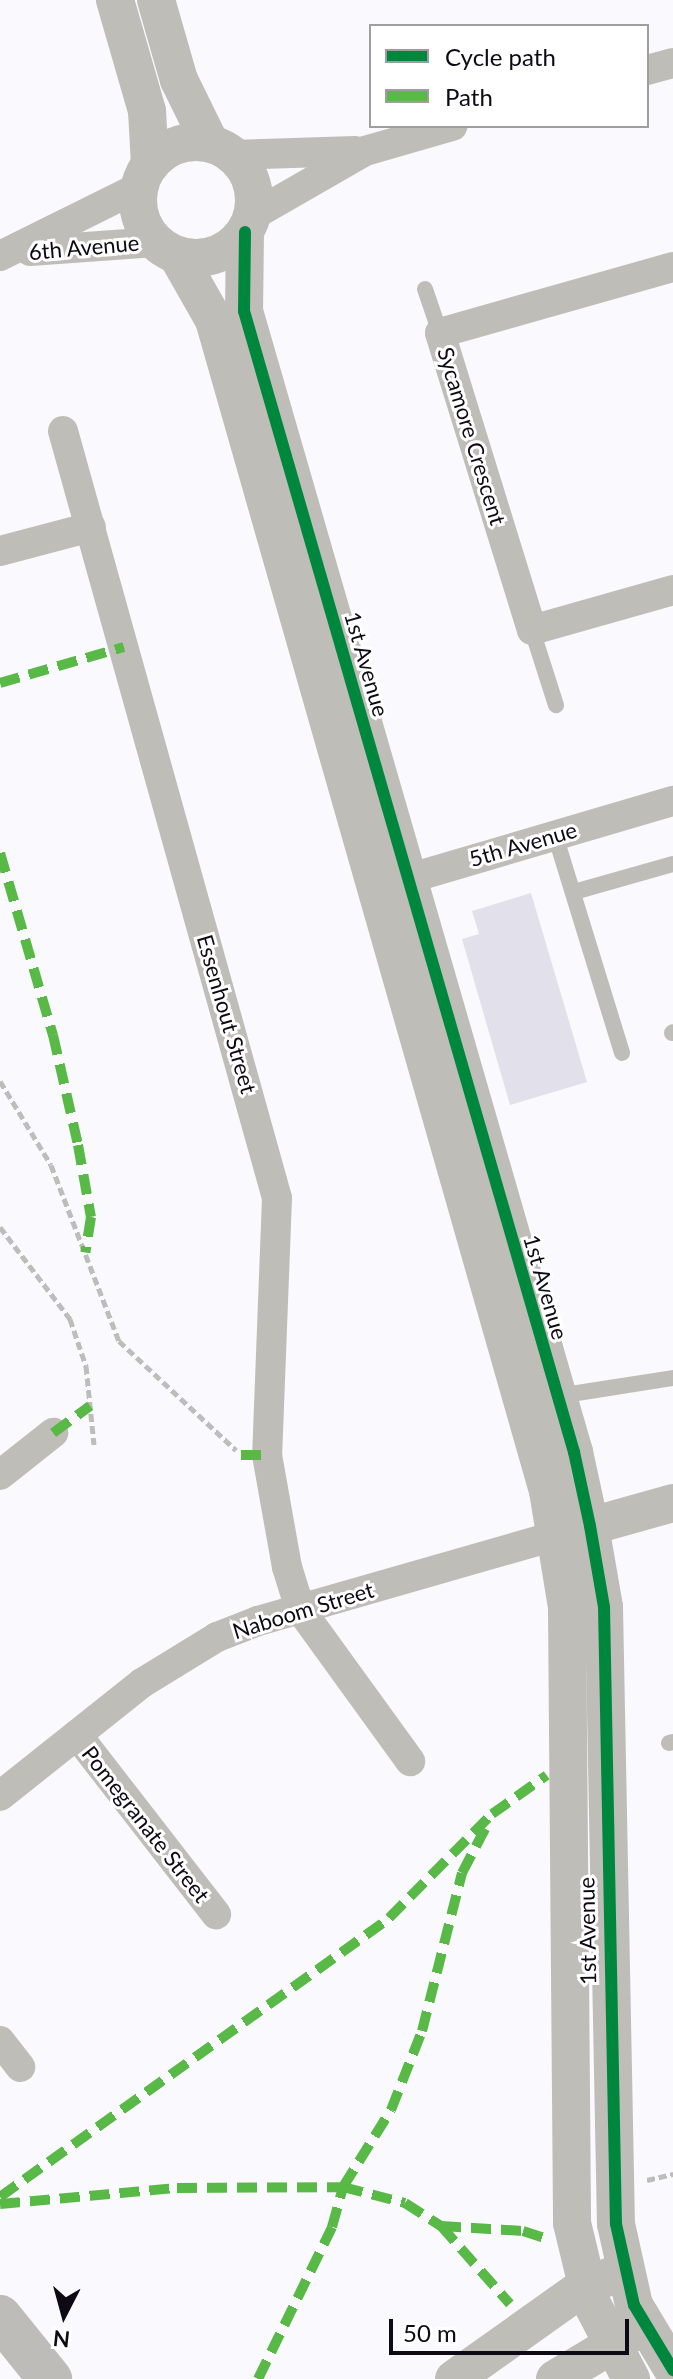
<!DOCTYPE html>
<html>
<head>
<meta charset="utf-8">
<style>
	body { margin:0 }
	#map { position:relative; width:673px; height:2379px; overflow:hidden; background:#faf9fd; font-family:Lato,sans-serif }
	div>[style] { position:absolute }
	.building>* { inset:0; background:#e2e0eb }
	.path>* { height:5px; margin-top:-2.5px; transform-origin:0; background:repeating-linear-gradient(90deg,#bebdbc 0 8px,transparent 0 12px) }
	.service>* { height:16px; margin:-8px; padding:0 8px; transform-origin:8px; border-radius:8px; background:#bfbdb8 }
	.minor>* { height:30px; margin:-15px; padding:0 15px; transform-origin:15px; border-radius:15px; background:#bfbdb8 }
	.tertiary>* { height:38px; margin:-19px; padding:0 19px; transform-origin:19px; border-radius:19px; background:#bfbdb8 }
	.tertiary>.ring { margin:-19px; padding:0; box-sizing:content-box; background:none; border:38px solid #bfbdb8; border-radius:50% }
	.secondary>* { height:44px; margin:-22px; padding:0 22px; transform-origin:22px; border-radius:22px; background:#bebcb8 }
	.quiet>* { height:10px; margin-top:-5px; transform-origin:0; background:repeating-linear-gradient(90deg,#58b947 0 20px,transparent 0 30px) }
	.cycleway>* { height:12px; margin:-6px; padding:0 6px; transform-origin:6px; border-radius:6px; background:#00873e }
	span { translate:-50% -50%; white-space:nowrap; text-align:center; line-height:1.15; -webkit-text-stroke:6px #fff; paint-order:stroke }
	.street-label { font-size:22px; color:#0d0a15 }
	.legend { position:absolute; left:369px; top:24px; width:280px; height:104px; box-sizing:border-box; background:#fff; border:2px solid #9e9da1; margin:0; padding:10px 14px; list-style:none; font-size:24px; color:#0d0a15 }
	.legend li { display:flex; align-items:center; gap:16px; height:40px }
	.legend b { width:40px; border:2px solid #9e9da1 }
	.north { position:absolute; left:24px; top:2275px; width:80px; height:80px; -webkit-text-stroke:6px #fff; paint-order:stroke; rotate:186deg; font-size:22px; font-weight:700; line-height:32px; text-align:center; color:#0d0a15 }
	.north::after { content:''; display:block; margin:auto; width:28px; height:36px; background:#0d0a15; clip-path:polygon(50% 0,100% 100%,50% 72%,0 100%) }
	.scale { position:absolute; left:389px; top:2319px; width:240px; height:36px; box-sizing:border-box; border:4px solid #0d0a15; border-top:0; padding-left:10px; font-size:24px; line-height:28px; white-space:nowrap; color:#0d0a15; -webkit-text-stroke:6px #fff; paint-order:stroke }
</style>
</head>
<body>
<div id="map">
	<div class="building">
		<div style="clip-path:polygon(531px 893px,587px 1082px,510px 1105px,462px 939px,479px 934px,472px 911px)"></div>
	</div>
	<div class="path">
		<div style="left:0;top:1081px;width:98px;rotate:58.7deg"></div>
		<div style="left:51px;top:1165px;width:189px;rotate:68.9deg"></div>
		<div style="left:119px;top:1341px;width:160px;rotate:43deg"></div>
		<div style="left:0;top:1227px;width:116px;rotate:52.7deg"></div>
		<div style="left:70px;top:1319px;width:50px;rotate:71.2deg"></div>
		<div style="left:86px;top:1366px;width:79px;rotate:84.2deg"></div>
		<div style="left:647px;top:2180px;width:27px;rotate:-13deg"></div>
	</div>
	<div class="service">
		<div style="left:425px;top:289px;width:46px;rotate:71.2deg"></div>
		<div style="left:532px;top:630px;width:79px;rotate:72.3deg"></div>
		<div style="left:555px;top:835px;width:228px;rotate:72.9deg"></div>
		<div style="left:574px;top:892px;width:103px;rotate:-15.8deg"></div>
		<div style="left:672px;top:1033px;width:1px;rotate:-45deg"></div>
		<div style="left:558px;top:1396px;width:116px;rotate:-8.9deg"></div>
		<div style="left:669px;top:1743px;width:4px;rotate:-14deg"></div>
	</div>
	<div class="minor">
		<div style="left:647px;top:70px;width:27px;rotate:-15deg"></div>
		<div style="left:233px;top:155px;width:122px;rotate:-1.9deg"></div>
		<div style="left:252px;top:216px;width:130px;rotate:-29.9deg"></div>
		<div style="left:365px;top:151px;width:91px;rotate:-16deg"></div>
		<div style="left:30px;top:251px;width:126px;rotate:-4.1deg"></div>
		<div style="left:0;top:256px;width:155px;rotate:-26.4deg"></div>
		<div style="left:673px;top:267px;width:242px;rotate:164.2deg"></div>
		<div style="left:440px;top:333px;width:311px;rotate:72.8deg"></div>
		<div style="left:532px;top:630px;width:147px;rotate:-15.8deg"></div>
		<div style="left:63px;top:431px;width:796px;rotate:74.41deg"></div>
		<div style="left:277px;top:1198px;width:257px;rotate:92.2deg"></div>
		<div style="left:267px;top:1455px;width:114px;rotate:79.9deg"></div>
		<div style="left:287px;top:1567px;width:44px;rotate:72.8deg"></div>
		<div style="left:300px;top:1609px;width:188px;rotate:54.1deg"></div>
		<div style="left:0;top:551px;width:94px;rotate:-14.8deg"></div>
		<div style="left:387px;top:885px;width:298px;rotate:-16.4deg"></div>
		<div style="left:0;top:1475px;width:68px;rotate:-38.4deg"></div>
		<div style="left:77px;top:1735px;width:227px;rotate:52.2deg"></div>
		<div style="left:0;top:1796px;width:181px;rotate:-38.5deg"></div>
		<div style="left:142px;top:1683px;width:88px;rotate:-31.5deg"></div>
		<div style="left:217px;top:1637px;width:44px;rotate:-21.3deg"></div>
		<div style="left:258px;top:1621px;width:309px;rotate:-16deg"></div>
		<div style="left:0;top:2041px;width:33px;rotate:52deg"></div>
	</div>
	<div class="tertiary">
		<div style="left:115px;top:0;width:116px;rotate:73.9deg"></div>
		<div style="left:147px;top:111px;width:54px;rotate:86.8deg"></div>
		<div style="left:156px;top:0;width:83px;rotate:74deg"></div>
		<div style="left:179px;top:80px;width:70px;rotate:63.8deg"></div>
		<div class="ring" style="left:138px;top:142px;width:78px;height:78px"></div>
		<div style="left:245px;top:232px;width:79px;rotate:90.7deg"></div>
		<div style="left:244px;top:311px;width:1188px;rotate:73.87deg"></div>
		<div style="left:574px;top:1452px;width:76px;rotate:77.8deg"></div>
		<div style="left:590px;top:1526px;width:82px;rotate:80.2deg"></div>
		<div style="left:604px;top:1607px;width:617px;rotate:88.89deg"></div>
		<div style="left:616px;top:2224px;width:83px;rotate:77.5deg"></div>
		<div style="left:634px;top:2305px;width:76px;rotate:59deg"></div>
		<div style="left:177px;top:255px;width:75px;rotate:60.4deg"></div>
		<div style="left:214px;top:320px;width:1218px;rotate:74.08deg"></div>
		<div style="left:548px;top:1491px;width:118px;rotate:80.7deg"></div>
		<div style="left:567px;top:1607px;width:616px;rotate:89.53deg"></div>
		<div style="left:572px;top:2223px;width:81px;rotate:76.5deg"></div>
		<div style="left:591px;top:2302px;width:87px;rotate:62.5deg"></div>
		<div style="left:566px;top:1533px;width:111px;rotate:-15.7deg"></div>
		<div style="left:454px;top:2379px;width:161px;rotate:-35.4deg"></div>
		<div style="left:585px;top:2286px;width:25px;rotate:-21deg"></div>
		<div style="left:555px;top:2379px;width:90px;rotate:-30.9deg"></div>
	</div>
	<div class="secondary">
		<div style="left:0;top:2317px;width:80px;rotate:51.1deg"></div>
	</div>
	<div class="quiet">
		<div style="left:0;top:683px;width:129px;rotate:-16.2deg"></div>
		<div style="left:0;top:853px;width:190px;rotate:73.8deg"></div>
		<div style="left:53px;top:1035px;width:113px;rotate:77.2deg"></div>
		<div style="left:78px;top:1145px;width:73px;rotate:79.8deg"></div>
		<div style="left:91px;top:1217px;width:36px;rotate:99deg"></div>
		<div style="left:53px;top:1433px;width:46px;rotate:-36.1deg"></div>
		<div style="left:241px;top:1455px;width:26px"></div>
		<div style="left:0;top:2197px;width:479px;rotate:-35.6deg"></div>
		<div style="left:389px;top:1918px;width:146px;rotate:-45.3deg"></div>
		<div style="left:492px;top:1814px;width:67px;rotate:-35.3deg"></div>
		<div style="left:0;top:2204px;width:178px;rotate:-5.2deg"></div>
		<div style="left:177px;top:2188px;width:166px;rotate:-0.3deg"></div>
		<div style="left:343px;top:2187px;width:64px;rotate:14.5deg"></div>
		<div style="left:405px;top:2203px;width:43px;rotate:32.6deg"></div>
		<div style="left:441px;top:2226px;width:82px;rotate:3.5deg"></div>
		<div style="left:523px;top:2231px;width:29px;rotate:18deg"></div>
		<div style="left:441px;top:2226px;width:104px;rotate:48.5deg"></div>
		<div style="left:258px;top:2379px;width:169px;rotate:-64deg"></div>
		<div style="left:332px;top:2227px;width:41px;rotate:-74.6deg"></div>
		<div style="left:343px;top:2187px;width:91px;rotate:-58.1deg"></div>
		<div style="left:391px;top:2110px;width:85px;rotate:-68.6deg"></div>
		<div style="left:422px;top:2031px;width:163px;rotate:-75.8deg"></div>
		<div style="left:462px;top:1873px;width:50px;rotate:-62.4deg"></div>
	</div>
	<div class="cycleway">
		<div style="left:245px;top:232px;width:79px;rotate:90.7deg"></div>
		<div style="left:244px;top:311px;width:1188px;rotate:73.87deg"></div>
		<div style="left:574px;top:1452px;width:76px;rotate:77.8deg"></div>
		<div style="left:590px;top:1526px;width:82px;rotate:80.2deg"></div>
		<div style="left:604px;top:1607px;width:617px;rotate:88.89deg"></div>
		<div style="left:616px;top:2224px;width:83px;rotate:77.5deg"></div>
		<div style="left:634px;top:2305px;width:76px;rotate:59deg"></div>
	</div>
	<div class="street-label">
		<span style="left:84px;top:247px;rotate:-5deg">6th Avenue</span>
		<span style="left:472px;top:436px;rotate:73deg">Sycamore Crescent</span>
		<span style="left:367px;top:664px;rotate:74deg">1st Avenue</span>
		<span style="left:523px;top:844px;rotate:-16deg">5th Avenue</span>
		<span style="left:227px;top:1014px;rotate:74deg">Essenhout Street</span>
		<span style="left:546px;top:1287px;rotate:74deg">1st Avenue</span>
		<span style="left:303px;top:1610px;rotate:-17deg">Naboom Street</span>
		<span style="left:146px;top:1824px;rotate:52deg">Pomegranate Street</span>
		<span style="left:587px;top:1931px;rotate:-91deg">1st Avenue</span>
	</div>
	<ul class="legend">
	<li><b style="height:10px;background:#00873e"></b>Cycle path</li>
	<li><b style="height:10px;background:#58b947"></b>Path</li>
	</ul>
	<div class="north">N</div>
	<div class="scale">50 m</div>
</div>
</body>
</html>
